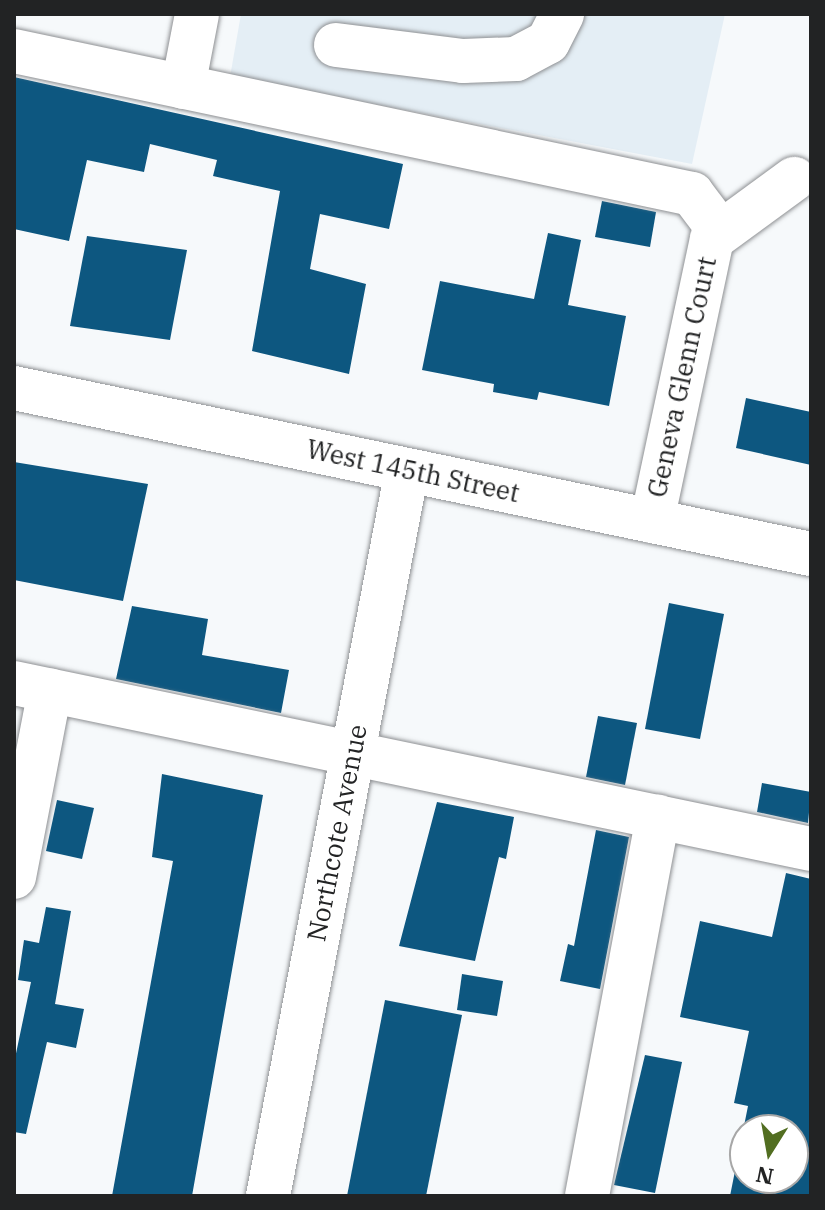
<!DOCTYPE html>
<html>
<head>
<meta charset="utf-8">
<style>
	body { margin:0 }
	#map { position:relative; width:825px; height:1210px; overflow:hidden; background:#f6f9fb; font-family:"IBM Plex Serif",serif }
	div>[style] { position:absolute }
	.built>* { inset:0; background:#e4eef5 }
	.building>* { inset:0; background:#0d5780 }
	.roads { filter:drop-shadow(0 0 2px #8e9093) drop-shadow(0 0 2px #8e9093) }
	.minor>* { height:44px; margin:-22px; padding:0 22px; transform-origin:22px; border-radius:22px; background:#fff }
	span { translate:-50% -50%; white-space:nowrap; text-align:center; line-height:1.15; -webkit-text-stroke:8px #fff; paint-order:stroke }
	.street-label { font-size:26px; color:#222324 }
	.frame { position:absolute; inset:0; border:16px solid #222324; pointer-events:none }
	.north { position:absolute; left:729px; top:1114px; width:80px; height:80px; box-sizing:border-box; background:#fff; border:2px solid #a7a7a7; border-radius:50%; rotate:191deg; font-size:22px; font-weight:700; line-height:32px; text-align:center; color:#222324 }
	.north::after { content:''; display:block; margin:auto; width:28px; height:36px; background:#526e21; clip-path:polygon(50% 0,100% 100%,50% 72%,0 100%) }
</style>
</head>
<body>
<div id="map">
	<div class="built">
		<div style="clip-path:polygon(241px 14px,725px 14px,692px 164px,230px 77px)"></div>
	</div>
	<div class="building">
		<div style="clip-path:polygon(14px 77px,403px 164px,389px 229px,320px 214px,310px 269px,366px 284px,349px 374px,252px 351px,280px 191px,213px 176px,217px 160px,150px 144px,144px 172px,87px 160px,69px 241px,14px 229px)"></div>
		<div style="clip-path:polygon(602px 201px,656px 212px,650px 247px,595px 237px)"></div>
		<div style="clip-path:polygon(548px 233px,581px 240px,568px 305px,626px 316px,609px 406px,539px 392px,537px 400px,493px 392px,494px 384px,422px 370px,440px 281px,534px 299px)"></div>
		<div style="clip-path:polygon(87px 236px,187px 250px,170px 340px,70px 326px)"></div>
		<div style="clip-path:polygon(746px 398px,811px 412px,811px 465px,736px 448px)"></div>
		<div style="clip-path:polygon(14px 462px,148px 484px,123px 601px,14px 580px)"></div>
		<div style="clip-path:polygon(669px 603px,724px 614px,700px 739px,645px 729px)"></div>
		<div style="clip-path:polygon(132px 606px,208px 619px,202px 655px,289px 670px,281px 713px,116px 679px)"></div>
		<div style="clip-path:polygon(598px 716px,637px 723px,625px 785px,586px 777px)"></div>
		<div style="clip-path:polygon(162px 774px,263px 795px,192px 1196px,112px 1196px,173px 861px,152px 857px)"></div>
		<div style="clip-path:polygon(762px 783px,811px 792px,808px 823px,757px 812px)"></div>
		<div style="clip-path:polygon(57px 800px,94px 808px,82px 859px,46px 851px)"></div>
		<div style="clip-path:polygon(437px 802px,514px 817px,506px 859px,499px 857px,475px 961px,399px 946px)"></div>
		<div style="clip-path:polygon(596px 830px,629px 837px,600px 989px,560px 981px,568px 944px,574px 946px)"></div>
		<div style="clip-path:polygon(evenodd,786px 873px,811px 879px,811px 1196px,730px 1196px,748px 1106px,734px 1103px,749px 1031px,680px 1017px,700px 921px,772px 937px,786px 873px,745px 1130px,793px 1130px,793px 1178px,745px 1178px,745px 1130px)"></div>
		<div style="clip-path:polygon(46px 907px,71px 911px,55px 1004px,84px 1009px,76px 1048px,47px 1042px,26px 1134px,14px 1132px,14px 1063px,31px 982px,18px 980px,24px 940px,39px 943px)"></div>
		<div style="clip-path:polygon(462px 974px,503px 981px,497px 1016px,457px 1010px)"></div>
		<div style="clip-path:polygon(385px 1000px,462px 1015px,426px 1196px,347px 1196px)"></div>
		<div style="clip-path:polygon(645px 1055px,682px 1062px,655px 1193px,614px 1185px)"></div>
	</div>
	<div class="roads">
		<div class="minor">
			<div style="left:336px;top:45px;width:128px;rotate:7.2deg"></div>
			<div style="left:463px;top:61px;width:53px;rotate:-2.2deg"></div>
			<div style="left:516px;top:59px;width:36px;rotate:-28deg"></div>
			<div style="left:548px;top:42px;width:31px;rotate:-63deg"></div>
			<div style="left:14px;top:51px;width:693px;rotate:11.91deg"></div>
			<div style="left:692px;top:194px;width:46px;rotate:52.9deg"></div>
			<div style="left:183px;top:87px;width:74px;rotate:-79.1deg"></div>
			<div style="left:14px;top:388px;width:814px;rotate:11.77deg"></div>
			<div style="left:652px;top:521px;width:288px;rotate:-78deg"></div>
			<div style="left:712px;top:239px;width:102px;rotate:-36.2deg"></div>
			<div style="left:14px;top:683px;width:814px;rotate:11.77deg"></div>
			<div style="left:14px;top:877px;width:190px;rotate:-79.1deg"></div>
			<div style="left:268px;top:1196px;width:739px;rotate:-79.16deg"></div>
			<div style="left:587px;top:1196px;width:386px;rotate:-79.4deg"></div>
		</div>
	</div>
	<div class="street-label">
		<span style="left:682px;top:377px;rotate:-78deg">Geneva Glenn Court</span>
		<span style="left:413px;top:471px;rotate:12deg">West 145th Street</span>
		<span style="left:337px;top:833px;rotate:-79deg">Northcote Avenue</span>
	</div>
	<div class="frame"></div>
	<div class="north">N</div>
</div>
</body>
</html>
